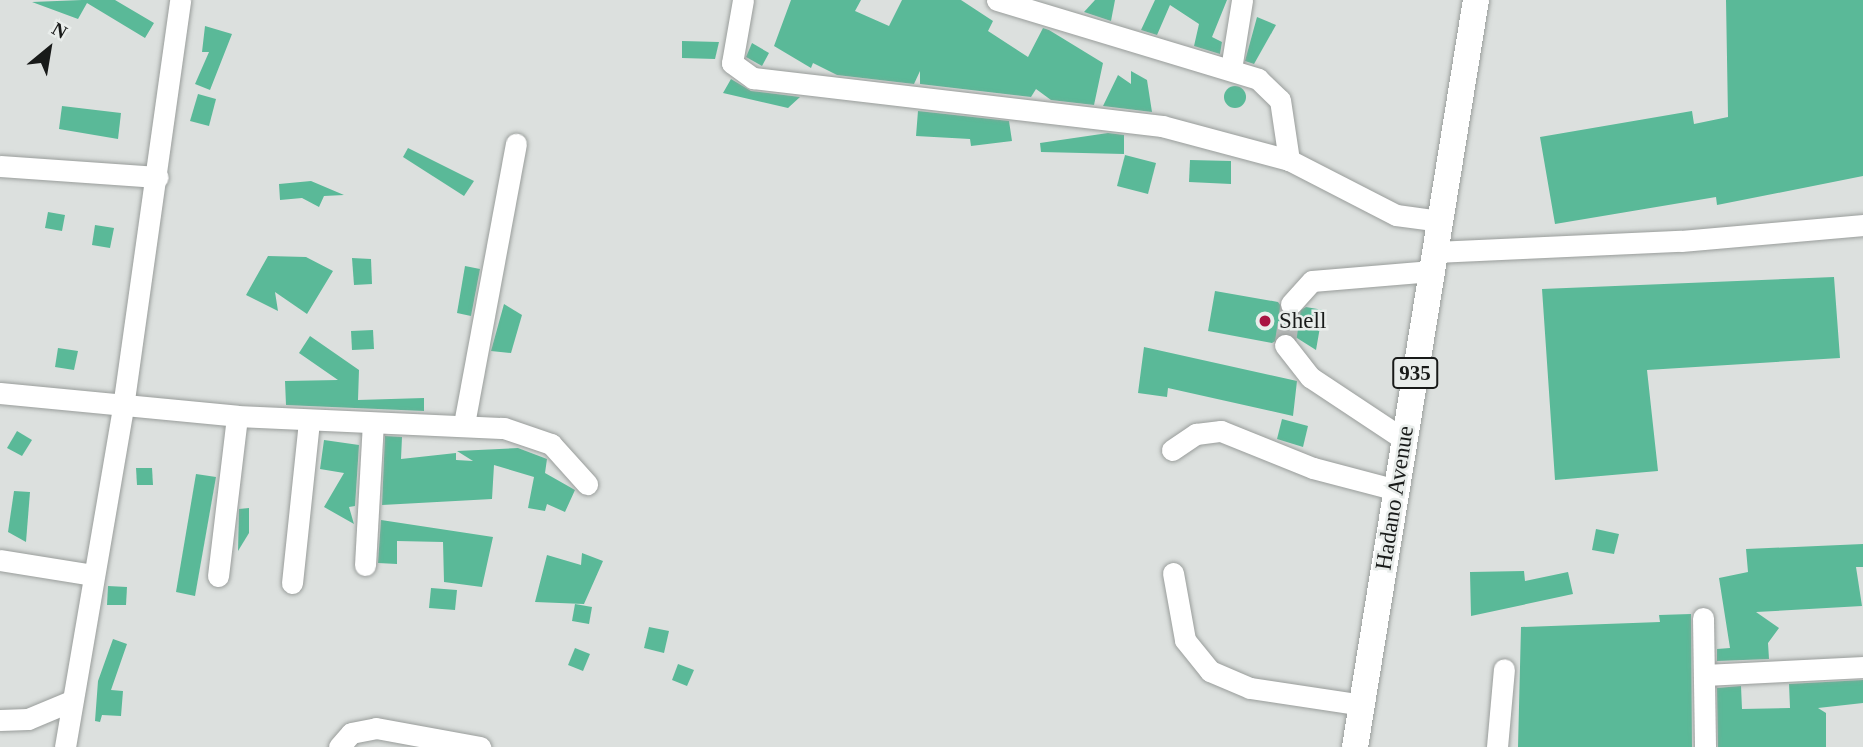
<!DOCTYPE html>
<html>
<head>
<meta charset="utf-8">
<style>
	body { margin:0 }
	#map { position:relative; width:1863px; height:747px; overflow:hidden; background:#dce0de; font-family:"Times New Roman",serif }
	div>[style] { position:absolute }
	.building>* { inset:0; background:#5ab998 }
	.round { border-radius:50% }
	.minor-tunnel>* { height:21px; margin-top:-10.5px; transform-origin:0; background:repeating-linear-gradient(90deg,#b5b8b7 0 21px,transparent 0 31px) }
	.roads { filter:drop-shadow(0 0 2px #999d9b) drop-shadow(0 0 2px #999d9b) }
	.minor>* { height:21px; margin:-10.5px; padding:0 10.5px; transform-origin:10.5px; border-radius:10.5px; background:#fff }
	.major>* { height:26px; margin:-13px; padding:0 13px; transform-origin:13px; border-radius:13px; background:#fff }
	.dots>* { width:19px; height:19px; translate:-50% -50%; box-sizing:border-box; border:4px solid #e9edeb; border-radius:50% }
	span { translate:-50% -50%; white-space:nowrap; text-align:center; line-height:1.15; -webkit-text-stroke:5px #e9edeb; paint-order:stroke }
	.shield-label span { padding:2px 5px; background:#e9edeb; border:2px solid; border-radius:5px; -webkit-text-stroke-width:0 }
	.shield-label { font-size:21px; color:#181a19; font-weight:700 }
	.poi-label { font-size:23px; color:#181a19 }
	.left { translate:0 -50%; text-align:left }
	.street-label { font-size:23px; color:#181a19 }
	.north { position:absolute; left:14px; top:14px; width:70px; height:70px; -webkit-text-stroke:5px #e9edeb; paint-order:stroke; rotate:30deg; font-size:19px; font-weight:700; line-height:28px; text-align:center; color:#181a19 }
	.north::after { content:''; display:block; margin:auto; width:24px; height:32px; background:#181a19; clip-path:polygon(50% 0,100% 100%,50% 72%,0 100%) }
</style>
</head>
<body>
<div id="map">
	<div class="building">
		<div style="clip-path:polygon(82px 0,115px 0,154px 23px,145px 38px,87px 3px,78px 19px,32px 2px)"></div>
		<div style="clip-path:polygon(791px 0,861px 0,855px 11px,889px 26px,902px 0,961px 0,993px 21px,988px 31px,1028px 57px,1043px 28px,1049px 30px,1103px 63px,1094px 105px,1051px 100px,1036px 89px,1031px 97px,920px 84px,920px 71px,914px 84px,837px 75px,813px 63px,811px 68px,774px 46px)"></div>
		<div style="clip-path:polygon(1095px 0,1115px 0,1111px 21px,1084px 12px)"></div>
		<div style="clip-path:polygon(1155px 0,1227px 0,1212px 37px,1222px 42px,1220px 54px,1194px 46px,1199px 24px,1170px 5px,1157px 35px,1141px 30px)"></div>
		<div style="clip-path:polygon(1726px 0,1863px 0,1863px 176px,1717px 205px,1716px 197px,1555px 224px,1540px 137px,1692px 111px,1694px 124px,1728px 117px)"></div>
		<div style="clip-path:polygon(1257px 17px,1276px 25px,1254px 64px,1245px 61px)"></div>
		<div style="clip-path:polygon(205px 26px,232px 34px,210px 90px,195px 84px,209px 52px,202px 52px)"></div>
		<div style="clip-path:polygon(682px 41px,719px 42px,715px 59px,682px 58px)"></div>
		<div style="clip-path:polygon(752px 43px,769px 53px,762px 66px,746px 57px)"></div>
		<div style="clip-path:polygon(1131px 71px,1147px 80px,1152px 112px,1103px 106px,1118px 75px,1131px 84px)"></div>
		<div style="clip-path:polygon(731px 79px,751px 91px,800px 97px,788px 108px,723px 93px)"></div>
		<div class="round" style="left:1224px;top:86px;width:22px;height:22px"></div>
		<div style="clip-path:polygon(198px 94px,216px 99px,209px 126px,190px 121px)"></div>
		<div style="clip-path:polygon(62px 106px,121px 113px,118px 139px,59px 129px)"></div>
		<div style="clip-path:polygon(918px 111px,1009px 121px,1012px 141px,971px 146px,970px 139px,916px 136px)"></div>
		<div style="clip-path:polygon(1108px 133px,1124px 135px,1124px 154px,1041px 152px,1040px 143px)"></div>
		<div style="clip-path:polygon(408px 148px,474px 181px,464px 196px,403px 157px)"></div>
		<div style="clip-path:polygon(1125px 155px,1156px 163px,1148px 194px,1117px 186px)"></div>
		<div style="clip-path:polygon(1190px 160px,1231px 161px,1231px 184px,1189px 182px)"></div>
		<div style="clip-path:polygon(311px 181px,344px 195px,324px 196px,319px 207px,302px 198px,280px 200px,279px 184px)"></div>
		<div style="clip-path:polygon(48px 212px,65px 215px,62px 231px,45px 228px)"></div>
		<div style="clip-path:polygon(95px 225px,114px 228px,110px 248px,92px 245px)"></div>
		<div style="clip-path:polygon(268px 256px,306px 257px,333px 271px,307px 314px,275px 292px,278px 311px,246px 295px)"></div>
		<div style="clip-path:polygon(352px 258px,371px 259px,372px 284px,354px 285px)"></div>
		<div style="clip-path:polygon(465px 266px,480px 269px,471px 316px,457px 313px)"></div>
		<div style="clip-path:polygon(1834px 277px,1840px 358px,1647px 370px,1658px 471px,1555px 480px,1542px 289px)"></div>
		<div style="clip-path:polygon(1215px 291px,1278px 302px,1289px 317px,1306px 307px,1323px 310px,1316px 350px,1289px 333px,1272px 343px,1208px 331px)"></div>
		<div style="clip-path:polygon(504px 304px,522px 315px,511px 353px,491px 351px)"></div>
		<div style="clip-path:polygon(373px 330px,374px 349px,352px 350px,351px 331px)"></div>
		<div style="clip-path:polygon(310px 336px,359px 370px,358px 400px,424px 398px,424px 411px,286px 405px,285px 381px,338px 380px,299px 353px)"></div>
		<div style="clip-path:polygon(1144px 347px,1297px 381px,1293px 416px,1168px 388px,1167px 397px,1138px 393px)"></div>
		<div style="clip-path:polygon(58px 348px,78px 351px,74px 370px,55px 367px)"></div>
		<div style="clip-path:polygon(1282px 419px,1308px 426px,1303px 447px,1277px 439px)"></div>
		<div style="clip-path:polygon(17px 431px,32px 440px,22px 456px,7px 448px)"></div>
		<div style="clip-path:polygon(385px 436px,402px 437px,401px 459px,456px 453px,456px 460px,473px 461px,457px 451px,518px 448px,547px 459px,545px 473px,575px 490px,565px 512px,547px 504px,545px 511px,528px 508px,534px 477px,494px 465px,492px 499px,382px 505px)"></div>
		<div style="clip-path:polygon(324px 440px,359px 445px,355px 506px,349px 507px,354px 524px,324px 507px,344px 473px,320px 469px)"></div>
		<div style="clip-path:polygon(136px 468px,152px 468px,153px 485px,137px 485px)"></div>
		<div style="clip-path:polygon(196px 474px,216px 477px,195px 596px,176px 592px)"></div>
		<div style="clip-path:polygon(14px 491px,30px 492px,26px 542px,8px 532px)"></div>
		<div style="clip-path:polygon(249px 508px,249px 533px,238px 551px,239px 509px)"></div>
		<div style="clip-path:polygon(381px 520px,493px 537px,482px 587px,444px 582px,443px 542px,397px 541px,397px 564px,378px 563px)"></div>
		<div style="clip-path:polygon(1596px 529px,1619px 534px,1614px 554px,1592px 550px)"></div>
		<div style="clip-path:polygon(1863px 544px,1863px 567px,1856px 567px,1862px 606px,1756px 612px,1779px 628px,1768px 643px,1769px 659px,1717px 661px,1717px 649px,1730px 648px,1719px 578px,1748px 572px,1746px 549px)"></div>
		<div style="clip-path:polygon(582px 553px,603px 561px,584px 604px,535px 602px,547px 555px,581px 565px)"></div>
		<div style="clip-path:polygon(1524px 571px,1525px 581px,1568px 572px,1573px 594px,1471px 616px,1470px 572px)"></div>
		<div style="clip-path:polygon(108px 586px,127px 587px,126px 605px,107px 605px)"></div>
		<div style="clip-path:polygon(431px 588px,457px 590px,455px 610px,429px 608px)"></div>
		<div style="clip-path:polygon(575px 604px,592px 607px,589px 624px,572px 621px)"></div>
		<div style="clip-path:polygon(1691px 614px,1692px 747px,1518px 747px,1521px 627px,1660px 622px,1659px 615px)"></div>
		<div style="clip-path:polygon(649px 627px,669px 631px,664px 653px,644px 648px)"></div>
		<div style="clip-path:polygon(113px 639px,127px 644px,111px 690px,123px 691px,121px 716px,102px 715px,100px 722px,95px 721px,98px 681px)"></div>
		<div style="clip-path:polygon(575px 648px,590px 654px,583px 671px,568px 665px)"></div>
		<div style="clip-path:polygon(678px 664px,694px 670px,687px 686px,672px 680px)"></div>
		<div style="clip-path:polygon(1863px 680px,1863px 703px,1818px 708px,1826px 713px,1826px 747px,1718px 747px,1717px 688px,1741px 686px,1742px 709px,1790px 708px,1789px 684px)"></div>
	</div>
	<div class="minor-tunnel">
		<div style="left:1285px;top:345px;width:41px;rotate:-81.7deg"></div>
	</div>
	<div class="roads">
		<div class="minor">
			<div style="left:743px;top:0;width:64px;rotate:99.9deg"></div>
			<div style="left:732px;top:63px;width:26px;rotate:36deg"></div>
			<div style="left:753px;top:78px;width:412px;rotate:6.7deg"></div>
			<div style="left:1162px;top:126px;width:131px;rotate:15deg"></div>
			<div style="left:1289px;top:160px;width:120px;rotate:27.2deg"></div>
			<div style="left:1396px;top:215px;width:44px;rotate:7.8deg"></div>
			<div style="left:997px;top:0;width:273px;rotate:16.8deg"></div>
			<div style="left:1258px;top:79px;width:30px;rotate:44deg"></div>
			<div style="left:1280px;top:100px;width:61px;rotate:81.5deg"></div>
			<div style="left:1231px;top:69px;width:70px;rotate:-80.9deg"></div>
			<div style="left:0;top:166px;width:158px;rotate:4deg"></div>
			<div style="left:1435px;top:252px;width:246px;rotate:-2.6deg"></div>
			<div style="left:1681px;top:241px;width:183px;rotate:-5deg"></div>
			<div style="left:1291px;top:304px;width:31px;rotate:-48deg"></div>
			<div style="left:1312px;top:281px;width:120px;rotate:-4.8deg"></div>
			<div style="left:1285px;top:345px;width:41px;rotate:52deg"></div>
			<div style="left:1310px;top:377px;width:114px;rotate:33.6deg"></div>
			<div style="left:0;top:393px;width:238px;rotate:5.5deg"></div>
			<div style="left:237px;top:416px;width:267px;rotate:2.6deg"></div>
			<div style="left:504px;top:428px;width:50px;rotate:18.8deg"></div>
			<div style="left:551px;top:444px;width:54px;rotate:48deg"></div>
			<div style="left:464px;top:424px;width:285px;rotate:-79.5deg"></div>
			<div style="left:1172px;top:450px;width:29px;rotate:-34deg"></div>
			<div style="left:1196px;top:434px;width:25px;rotate:-7deg"></div>
			<div style="left:1221px;top:431px;width:99px;rotate:21.9deg"></div>
			<div style="left:1313px;top:468px;width:87px;rotate:14.7deg"></div>
			<div style="left:0;top:560px;width:94px;rotate:9.2deg"></div>
			<div style="left:365px;top:565px;width:141px;rotate:-86.8deg"></div>
			<div style="left:1173px;top:573px;width:68px;rotate:79.8deg"></div>
			<div style="left:1185px;top:640px;width:40px;rotate:51deg"></div>
			<div style="left:1210px;top:671px;width:43px;rotate:23deg"></div>
			<div style="left:1250px;top:688px;width:113px;rotate:8.6deg"></div>
			<div style="left:218px;top:576px;width:161px;rotate:-83.2deg"></div>
			<div style="left:292px;top:583px;width:163px;rotate:-84deg"></div>
			<div style="left:1703px;top:618px;width:129px;rotate:89.1deg"></div>
			<div style="left:1705px;top:675px;width:158px;rotate:-2.9deg"></div>
			<div style="left:0;top:720px;width:28px;rotate:-2deg"></div>
			<div style="left:28px;top:719px;width:47px;rotate:-22.7deg"></div>
			<div style="left:65px;top:747px;width:345px;rotate:-80.3deg"></div>
			<div style="left:123px;top:407px;width:411px;rotate:-82deg"></div>
			<div style="left:339px;top:747px;width:18px;rotate:-49deg"></div>
			<div style="left:351px;top:733px;width:25px;rotate:-11deg"></div>
			<div style="left:376px;top:728px;width:106px;rotate:10.4deg"></div>
			<div style="left:1497px;top:747px;width:78px;rotate:-84.9deg"></div>
		</div>
		<div class="major">
			<div style="left:1355px;top:747px;width:757px;rotate:-80.8deg"></div>
		</div>
	</div>
	<div class="dots">
		<div style="left:1265px;top:321px;background:#a91443"></div>
	</div>
	<div class="shield-label">
		<span style="left:1415px;top:373px">935</span>
	</div>
	<div class="poi-label">
		<span class="left" style="left:1279px;top:321px">Shell</span>
	</div>
	<div class="street-label">
		<span style="left:1395px;top:498px;rotate:-81deg">Hadano Avenue</span>
	</div>
	<div class="north">N</div>
</div>
</body>
</html>
